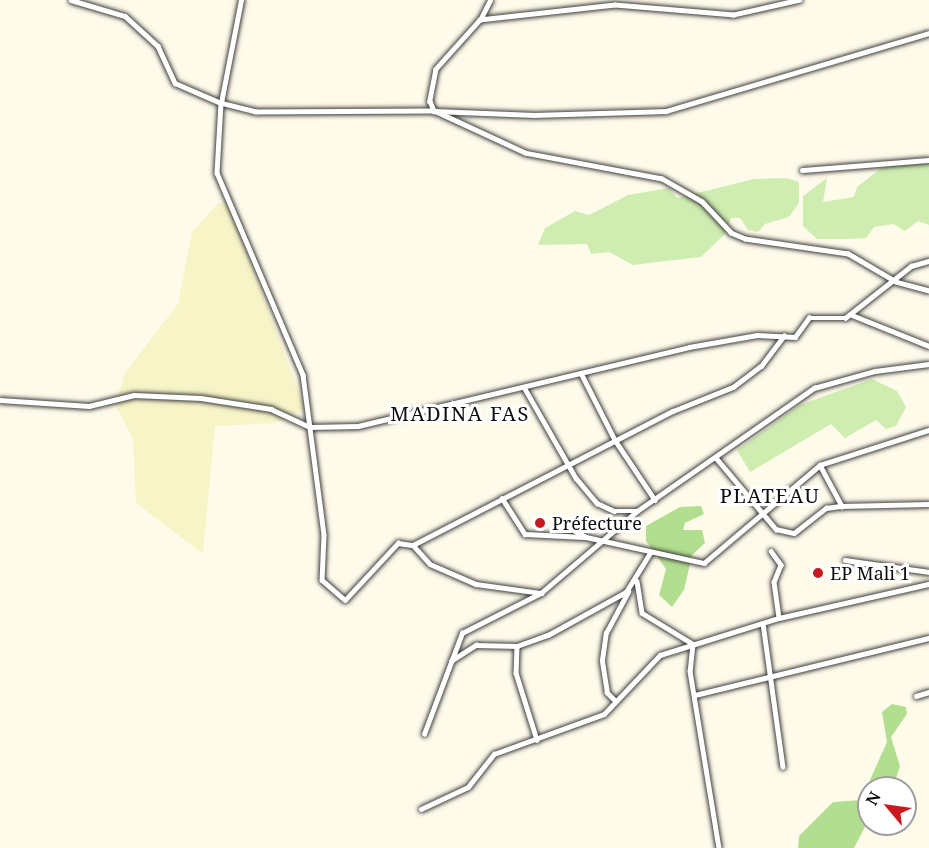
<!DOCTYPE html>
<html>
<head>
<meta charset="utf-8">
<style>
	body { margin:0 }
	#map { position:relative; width:929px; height:848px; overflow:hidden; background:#fffbea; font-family:"Noto Serif",serif }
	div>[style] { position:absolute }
	.farmland>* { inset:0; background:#f7f4c8 }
	.green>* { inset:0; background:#cfedb1 }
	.forest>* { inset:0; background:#b2df8f }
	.roads { filter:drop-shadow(0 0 2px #3f3f3f) drop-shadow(0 0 2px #3f3f3f) }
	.street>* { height:4.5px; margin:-2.25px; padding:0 2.25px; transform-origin:2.25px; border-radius:2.25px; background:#fff }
	.dots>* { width:16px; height:16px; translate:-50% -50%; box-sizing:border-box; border:3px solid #fff; border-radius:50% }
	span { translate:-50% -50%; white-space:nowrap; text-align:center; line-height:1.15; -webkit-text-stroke:6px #fff; paint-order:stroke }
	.poi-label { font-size:18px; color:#0c0c0c }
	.left { translate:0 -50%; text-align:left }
	.neighbourhood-label { font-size:20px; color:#0c0c0c; letter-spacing:1.5px }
	.north { position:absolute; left:857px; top:776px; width:60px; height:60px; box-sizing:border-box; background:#fff; border:2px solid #9e9e9e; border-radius:50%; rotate:299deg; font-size:16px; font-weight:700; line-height:24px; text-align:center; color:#0c0c0c }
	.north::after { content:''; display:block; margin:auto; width:21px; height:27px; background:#c7191e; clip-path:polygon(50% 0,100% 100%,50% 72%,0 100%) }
</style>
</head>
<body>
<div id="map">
	<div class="farmland">
		<div style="clip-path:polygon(219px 202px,230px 208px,305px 408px,276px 423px,215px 426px,203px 554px,136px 503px,133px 439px,116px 407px,124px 374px,178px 304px,192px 232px)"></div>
	</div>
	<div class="green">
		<div style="clip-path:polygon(929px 162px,929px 225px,918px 221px,905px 231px,893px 224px,874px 227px,866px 238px,849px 239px,817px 239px,803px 226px,803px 196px,827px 178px,823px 202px,854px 197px,857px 187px,888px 163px)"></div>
		<div style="clip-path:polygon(787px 178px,799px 182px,799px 203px,789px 217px,765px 224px,758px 232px,748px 230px,740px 218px,731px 218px,725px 234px,701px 257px,633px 265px,609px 252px,591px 254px,587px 244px,538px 245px,545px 228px,575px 211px,589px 215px,628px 195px,669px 188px,677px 198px,754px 179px)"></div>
		<div style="clip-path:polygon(872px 379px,897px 391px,906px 407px,896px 426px,886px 429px,876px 420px,845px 438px,831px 424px,750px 472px,737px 450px,800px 405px)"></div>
	</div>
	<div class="forest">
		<div style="clip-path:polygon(701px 506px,704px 514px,685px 523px,683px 530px,702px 530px,705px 543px,692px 555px,684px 590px,672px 607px,659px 595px,666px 569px,646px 541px,646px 526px,680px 507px)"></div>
		<div style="clip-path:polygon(892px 704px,906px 707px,907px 714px,891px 737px,900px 766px,893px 788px,869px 784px,869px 819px,854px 848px,798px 848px,799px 836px,833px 802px,861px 800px,887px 742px,882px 712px)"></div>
	</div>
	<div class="roads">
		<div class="street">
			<div style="left:71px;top:0;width:56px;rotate:16.5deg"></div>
			<div style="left:125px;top:16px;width:45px;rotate:42.3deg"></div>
			<div style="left:158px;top:46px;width:41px;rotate:65.3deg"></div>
			<div style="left:175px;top:83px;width:50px;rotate:23.5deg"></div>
			<div style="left:221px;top:103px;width:105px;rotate:-79deg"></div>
			<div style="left:800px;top:0;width:68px;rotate:167.2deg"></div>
			<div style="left:734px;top:15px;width:119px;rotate:-175.2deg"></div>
			<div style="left:615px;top:5px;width:136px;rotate:173.7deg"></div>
			<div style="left:480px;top:20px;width:66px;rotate:131.9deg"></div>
			<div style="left:436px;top:69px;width:33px;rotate:101deg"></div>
			<div style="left:430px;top:101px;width:11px;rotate:68deg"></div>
			<div style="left:434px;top:111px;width:101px;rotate:2.3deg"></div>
			<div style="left:535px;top:115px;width:131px;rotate:-1.7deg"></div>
			<div style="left:666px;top:111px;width:274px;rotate:-16.5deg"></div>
			<div style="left:480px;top:20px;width:22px;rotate:-63deg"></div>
			<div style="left:802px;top:170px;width:127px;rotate:-4.5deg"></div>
			<div style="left:929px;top:291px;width:34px;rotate:-165deg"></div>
			<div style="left:896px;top:282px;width:56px;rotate:-149.7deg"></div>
			<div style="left:848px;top:254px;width:104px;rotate:-171.7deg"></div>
			<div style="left:745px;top:239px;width:15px;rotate:-157deg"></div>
			<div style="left:731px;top:233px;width:42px;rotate:-133.1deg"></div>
			<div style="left:702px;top:202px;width:46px;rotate:-150.1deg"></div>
			<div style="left:662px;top:179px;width:139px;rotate:-169.3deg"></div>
			<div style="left:525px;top:153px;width:100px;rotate:-155.2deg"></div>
			<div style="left:434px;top:111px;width:178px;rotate:179.7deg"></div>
			<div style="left:256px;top:112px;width:36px;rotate:-166deg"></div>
			<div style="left:221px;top:103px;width:70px;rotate:93.3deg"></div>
			<div style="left:217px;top:173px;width:220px;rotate:66.9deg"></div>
			<div style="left:303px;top:375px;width:161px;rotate:82.5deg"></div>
			<div style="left:324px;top:535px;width:45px;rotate:92.5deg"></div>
			<div style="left:322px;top:580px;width:30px;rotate:41deg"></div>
			<div style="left:345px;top:600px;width:78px;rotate:-47.1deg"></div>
			<div style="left:398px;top:543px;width:15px;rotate:8deg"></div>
			<div style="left:413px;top:545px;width:25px;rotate:48deg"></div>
			<div style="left:430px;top:564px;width:50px;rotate:23.5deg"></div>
			<div style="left:476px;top:584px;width:66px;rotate:7.9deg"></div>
			<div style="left:541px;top:593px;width:126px;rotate:-40.5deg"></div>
			<div style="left:637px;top:511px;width:216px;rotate:-34.8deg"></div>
			<div style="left:814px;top:388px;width:63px;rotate:-15.6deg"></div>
			<div style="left:875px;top:371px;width:54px;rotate:-7.4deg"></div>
			<div style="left:852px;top:315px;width:83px;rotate:21.9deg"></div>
			<div style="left:581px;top:373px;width:75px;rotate:63.1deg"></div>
			<div style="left:615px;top:440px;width:72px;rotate:56.3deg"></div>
			<div style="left:524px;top:387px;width:105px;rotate:60.3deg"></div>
			<div style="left:576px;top:478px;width:33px;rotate:50deg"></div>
			<div style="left:597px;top:503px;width:19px;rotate:25deg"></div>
			<div style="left:614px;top:511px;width:23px"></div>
			<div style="left:0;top:400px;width:89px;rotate:3.9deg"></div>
			<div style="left:89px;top:406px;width:46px;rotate:-13.7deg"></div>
			<div style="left:134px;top:395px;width:67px;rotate:2.6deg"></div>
			<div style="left:201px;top:398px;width:71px;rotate:8.9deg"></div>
			<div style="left:271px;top:409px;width:43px;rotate:24.8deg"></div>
			<div style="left:310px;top:427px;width:48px;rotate:-1.2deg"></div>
			<div style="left:358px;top:426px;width:340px;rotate:-13.4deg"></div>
			<div style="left:689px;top:347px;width:69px;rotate:-10deg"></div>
			<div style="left:757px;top:335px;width:38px;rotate:3deg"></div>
			<div style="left:795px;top:337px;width:24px;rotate:-54deg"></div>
			<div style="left:809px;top:318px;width:36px"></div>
			<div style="left:845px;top:318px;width:84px;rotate:-38.2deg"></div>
			<div style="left:911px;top:266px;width:19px;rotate:-16deg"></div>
			<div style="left:717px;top:459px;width:92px;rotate:49.9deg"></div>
			<div style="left:776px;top:529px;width:18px;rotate:13deg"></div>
			<div style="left:794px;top:533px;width:41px;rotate:-38deg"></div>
			<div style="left:826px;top:508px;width:14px;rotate:-8deg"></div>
			<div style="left:840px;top:506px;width:89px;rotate:-1.3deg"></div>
			<div style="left:820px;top:465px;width:47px;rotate:61.8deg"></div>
			<div style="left:502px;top:498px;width:43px;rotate:57.4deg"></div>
			<div style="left:525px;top:534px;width:59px;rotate:2.9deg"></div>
			<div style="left:562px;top:524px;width:27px;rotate:28deg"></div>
			<div style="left:586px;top:537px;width:121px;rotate:12.4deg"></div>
			<div style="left:704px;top:563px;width:152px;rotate:-40.2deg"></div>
			<div style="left:820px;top:465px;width:114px;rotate:-17.8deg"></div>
			<div style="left:413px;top:545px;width:292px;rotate:-27.3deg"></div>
			<div style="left:673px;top:411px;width:65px;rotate:-21.8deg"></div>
			<div style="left:733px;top:387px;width:35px;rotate:-37deg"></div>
			<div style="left:761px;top:366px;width:38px;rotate:-53deg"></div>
			<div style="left:771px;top:551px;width:17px;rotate:54deg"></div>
			<div style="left:781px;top:565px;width:18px;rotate:112deg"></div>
			<div style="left:774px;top:582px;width:36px;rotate:82deg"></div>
			<div style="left:845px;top:560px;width:85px;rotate:8.1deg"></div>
			<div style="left:637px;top:581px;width:32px;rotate:81deg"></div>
			<div style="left:642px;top:613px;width:60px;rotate:31.3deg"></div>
			<div style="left:693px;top:644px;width:27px;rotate:96deg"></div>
			<div style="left:690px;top:671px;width:179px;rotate:80.7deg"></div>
			<div style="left:763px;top:623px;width:145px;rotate:82.1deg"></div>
			<div style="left:517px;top:646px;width:27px;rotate:92deg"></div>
			<div style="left:516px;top:673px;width:70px;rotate:72.6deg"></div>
			<div style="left:451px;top:661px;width:30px;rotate:-33deg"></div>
			<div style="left:476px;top:645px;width:41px;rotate:1.4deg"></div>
			<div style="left:517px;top:646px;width:33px;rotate:-20deg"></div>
			<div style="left:548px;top:635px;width:89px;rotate:-28.9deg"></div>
			<div style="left:626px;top:592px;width:46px;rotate:-58.4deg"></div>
			<div style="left:695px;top:695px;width:241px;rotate:-13.7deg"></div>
			<div style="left:916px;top:696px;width:14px;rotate:-17deg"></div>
			<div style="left:616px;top:702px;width:13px;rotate:-135deg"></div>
			<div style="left:607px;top:693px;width:33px;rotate:-99deg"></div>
			<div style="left:602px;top:660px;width:27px;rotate:-82deg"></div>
			<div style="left:606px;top:633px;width:47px;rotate:-61.8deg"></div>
			<div style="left:424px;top:734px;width:108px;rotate:-69.4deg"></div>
			<div style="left:462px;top:633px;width:89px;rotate:-26.9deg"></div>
			<div style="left:421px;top:809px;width:52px;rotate:-25.1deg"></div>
			<div style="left:468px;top:787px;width:42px;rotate:-51.8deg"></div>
			<div style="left:494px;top:754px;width:117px;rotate:-20deg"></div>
			<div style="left:604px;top:714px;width:81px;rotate:-46.5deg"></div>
			<div style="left:660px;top:655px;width:125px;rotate:-17.3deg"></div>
			<div style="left:779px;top:618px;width:154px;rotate:-12.8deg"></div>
		</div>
	</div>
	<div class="dots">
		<div style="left:540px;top:523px;background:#c7191e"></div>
		<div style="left:818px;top:573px;background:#c7191e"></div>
	</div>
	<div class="poi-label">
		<span class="left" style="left:552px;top:523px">Préfecture</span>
		<span class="left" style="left:830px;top:573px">EP Mali 1</span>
	</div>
	<div class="neighbourhood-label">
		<span style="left:460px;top:413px">MADINA FAS</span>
		<span style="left:770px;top:495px">PLATEAU</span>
	</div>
	<div class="north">N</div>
</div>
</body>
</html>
